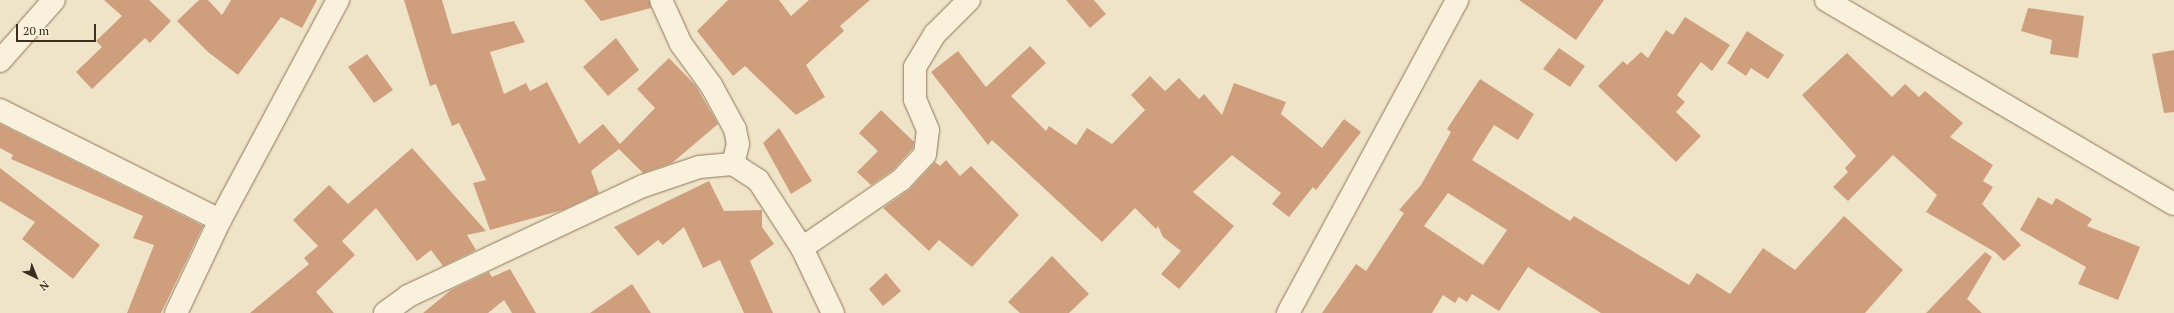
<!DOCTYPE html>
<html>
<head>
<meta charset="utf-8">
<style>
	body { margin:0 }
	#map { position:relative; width:2174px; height:313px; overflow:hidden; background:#f0e4c8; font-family:"PT Serif",serif }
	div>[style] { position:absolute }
	.building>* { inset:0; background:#cf9f7d }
	.roads { filter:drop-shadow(0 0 1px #8d765c) drop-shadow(0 0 1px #8d765c) }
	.minor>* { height:22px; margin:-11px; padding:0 11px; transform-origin:11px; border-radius:11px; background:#faf1dc }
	span { translate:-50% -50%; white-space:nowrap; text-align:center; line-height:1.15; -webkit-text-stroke:3px #f7eed8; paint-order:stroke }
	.north { position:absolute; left:16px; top:257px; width:40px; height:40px; -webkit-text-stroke:3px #f7eed8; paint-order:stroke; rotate:137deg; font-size:11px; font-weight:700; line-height:16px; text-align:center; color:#3d2e20 }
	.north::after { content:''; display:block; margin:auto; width:14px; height:18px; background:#3d2e20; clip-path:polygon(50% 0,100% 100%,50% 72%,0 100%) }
	.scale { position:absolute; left:16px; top:24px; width:80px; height:18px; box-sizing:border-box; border:2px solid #3d2e20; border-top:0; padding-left:5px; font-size:12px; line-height:14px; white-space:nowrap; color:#3d2e20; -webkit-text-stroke:3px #f7eed8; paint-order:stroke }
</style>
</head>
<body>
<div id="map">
	<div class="building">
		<div style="clip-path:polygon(104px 0,149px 0,171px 21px,150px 43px,145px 38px,92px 89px,76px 72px,102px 47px,96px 41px,122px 16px)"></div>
		<div style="clip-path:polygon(199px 0,208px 0,222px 15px,231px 0,317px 0,302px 28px,281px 17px,238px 75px,208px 52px,177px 21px)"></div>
		<div style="clip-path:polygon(404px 0,442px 0,452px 34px,514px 21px,525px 42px,490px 52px,504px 94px,526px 83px,530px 91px,547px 82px,579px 144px,603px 124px,620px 144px,655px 108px,637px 89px,669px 58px,696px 86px,718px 124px,672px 163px,643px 173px,619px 149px,591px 171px,599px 193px,563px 210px,490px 230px,473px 183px,486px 180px,459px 123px,452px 126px,436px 84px,430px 86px)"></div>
		<div style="clip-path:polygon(584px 0,649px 0,651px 8px,601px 21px)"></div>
		<div style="clip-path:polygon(728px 0,779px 0,791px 16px,809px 0,870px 0,840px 26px,844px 31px,806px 65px,825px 97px,796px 115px,745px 66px,733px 76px,697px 31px)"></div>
		<div style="clip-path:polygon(1066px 0,1094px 0,1106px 14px,1090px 28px)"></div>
		<div style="clip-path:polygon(1519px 0,1604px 0,1576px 40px)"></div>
		<div style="clip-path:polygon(2028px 8px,2084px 16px,2078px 58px,2050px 54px,2052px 40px,2021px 31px)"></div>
		<div style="clip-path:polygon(1685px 17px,1730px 45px,1712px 71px,1701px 62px,1677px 95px,1685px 102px,1676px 112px,1701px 136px,1676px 162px,1598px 86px,1623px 61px,1627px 65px,1641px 52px,1648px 58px,1666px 30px,1673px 35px)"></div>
		<div style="clip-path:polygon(1747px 31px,1784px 55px,1768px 79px,1751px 68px,1746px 76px,1727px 63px)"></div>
		<div style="clip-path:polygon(616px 38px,639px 70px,608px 96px,583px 67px)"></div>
		<div style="clip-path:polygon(1030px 46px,1046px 63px,1011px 96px,1046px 131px,1049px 126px,1076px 145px,1087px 128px,1112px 144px,1145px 110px,1131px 95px,1150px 76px,1165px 91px,1179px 78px,1199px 99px,1204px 94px,1222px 115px,1234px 83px,1286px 102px,1281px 114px,1322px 148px,1344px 119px,1361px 132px,1316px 190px,1313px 187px,1289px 217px,1272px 204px,1281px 193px,1232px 155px,1193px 192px,1234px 226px,1179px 289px,1161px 274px,1181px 251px,1163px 237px,1158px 226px,1156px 229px,1135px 208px,1102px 242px,992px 140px,988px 145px,931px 72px,958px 51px,986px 87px)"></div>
		<div style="clip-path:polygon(1559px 48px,1585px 66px,1570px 87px,1543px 69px)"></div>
		<div style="clip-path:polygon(2174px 50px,2174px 112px,2164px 113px,2152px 54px)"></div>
		<div style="clip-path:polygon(1847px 53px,1892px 97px,1905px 84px,1919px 97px,1925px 91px,1963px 123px,1950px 137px,1993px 165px,1983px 181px,1993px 187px,1982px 204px,2021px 245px,2004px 261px,1995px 252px,1926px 212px,1937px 195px,1893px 155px,1848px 201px,1833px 187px,1848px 172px,1845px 168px,1856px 156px,1802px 95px)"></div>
		<div style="clip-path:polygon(367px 54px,393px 90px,374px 103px,348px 67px)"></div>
		<div style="clip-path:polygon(evenodd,1480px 79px,1534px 114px,1518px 140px,1494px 125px,1472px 160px,1570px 221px,1574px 216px,1689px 285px,1697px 273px,1730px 294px,1763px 248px,1795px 270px,1844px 216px,1903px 270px,1865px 313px,1601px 313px,1528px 267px,1499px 311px,1472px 294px,1467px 302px,1459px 297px,1455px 303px,1443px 295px,1432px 313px,1322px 313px,1356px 264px,1366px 271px,1404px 213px,1399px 210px,1421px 185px,1451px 132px,1447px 129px,1480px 79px,1448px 193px,1507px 230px,1483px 265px,1424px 226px,1448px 193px)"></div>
		<div style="clip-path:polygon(881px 110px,914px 142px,913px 148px,893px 170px,871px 185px,857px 172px,878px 151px,859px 133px)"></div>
		<div style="clip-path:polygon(0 124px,203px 226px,161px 313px,127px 313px,154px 245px,133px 238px,143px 216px,11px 159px,13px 155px,0 148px)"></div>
		<div style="clip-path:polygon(779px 128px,812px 181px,791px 194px,763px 143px)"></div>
		<div style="clip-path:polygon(412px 148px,486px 231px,467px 235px,476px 250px,443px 266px,431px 250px,417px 261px,376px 208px,342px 241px,355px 255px,316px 292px,334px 313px,250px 313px,309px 264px,304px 258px,318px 246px,293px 220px,329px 185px,348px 204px)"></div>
		<div style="clip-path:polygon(946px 160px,960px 176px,971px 166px,1019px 215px,972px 267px,939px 240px,929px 251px,883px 208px,910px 189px,935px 162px,940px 166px)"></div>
		<div style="clip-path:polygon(0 168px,100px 245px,73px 279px,22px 239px,35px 222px,0 201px)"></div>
		<div style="clip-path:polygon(709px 181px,724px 211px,762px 210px,762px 227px,774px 244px,750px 261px,773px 313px,744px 313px,720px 260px,703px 268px,684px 227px,663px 245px,658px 240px,638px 256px,614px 227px)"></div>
		<div style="clip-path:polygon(2038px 197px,2052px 205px,2056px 198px,2092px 219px,2087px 226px,2140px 247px,2118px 300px,2078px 284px,2086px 267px,2020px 230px)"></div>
		<div style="clip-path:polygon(1985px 252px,1992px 257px,1967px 299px,1982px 313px,1926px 313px)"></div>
		<div style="clip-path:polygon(1052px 256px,1089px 294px,1069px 313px,1020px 313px,1008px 302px)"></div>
		<div style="clip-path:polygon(510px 269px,536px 313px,512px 313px,504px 300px,488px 313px,423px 313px,451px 290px,489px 272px,492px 277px)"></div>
		<div style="clip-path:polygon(886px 273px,901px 291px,883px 306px,869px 289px)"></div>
		<div style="clip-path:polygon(632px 284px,651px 313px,590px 313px)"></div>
	</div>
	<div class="roads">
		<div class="minor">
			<div style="left:661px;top:0;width:48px;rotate:65.6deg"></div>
			<div style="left:681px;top:44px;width:51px;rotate:53.8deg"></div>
			<div style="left:711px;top:85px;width:50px;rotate:61.4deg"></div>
			<div style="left:735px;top:129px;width:15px;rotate:79deg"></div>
			<div style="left:738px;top:144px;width:21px;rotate:104deg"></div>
			<div style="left:1826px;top:0;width:403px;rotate:30.4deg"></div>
			<div style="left:0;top:61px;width:81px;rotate:-48.5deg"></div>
			<div style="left:0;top:110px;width:246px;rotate:26.6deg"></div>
			<div style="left:802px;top:248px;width:120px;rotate:-34.5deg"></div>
			<div style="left:901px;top:180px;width:35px;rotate:-47deg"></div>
			<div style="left:925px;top:154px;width:24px;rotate:-83deg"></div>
			<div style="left:928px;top:130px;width:33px;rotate:-113deg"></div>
			<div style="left:915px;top:100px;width:33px;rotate:-90deg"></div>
			<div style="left:915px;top:67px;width:39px;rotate:-59deg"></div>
			<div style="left:935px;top:34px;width:48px;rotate:-45deg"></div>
			<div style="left:176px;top:313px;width:103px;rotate:-64.7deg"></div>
			<div style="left:220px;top:220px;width:250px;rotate:-61.8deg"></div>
			<div style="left:385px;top:313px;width:29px;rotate:-36deg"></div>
			<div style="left:408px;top:296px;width:259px;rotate:-25.1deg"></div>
			<div style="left:643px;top:186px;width:59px;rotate:-18.7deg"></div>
			<div style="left:699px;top:167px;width:34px;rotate:-5deg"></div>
			<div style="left:733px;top:164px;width:30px;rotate:33deg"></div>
			<div style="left:758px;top:180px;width:81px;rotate:57.1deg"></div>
			<div style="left:802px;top:248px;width:72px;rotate:64.5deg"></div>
			<div style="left:1288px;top:313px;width:356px;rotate:-61.6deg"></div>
		</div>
	</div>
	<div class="north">N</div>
	<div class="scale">20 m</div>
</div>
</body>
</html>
